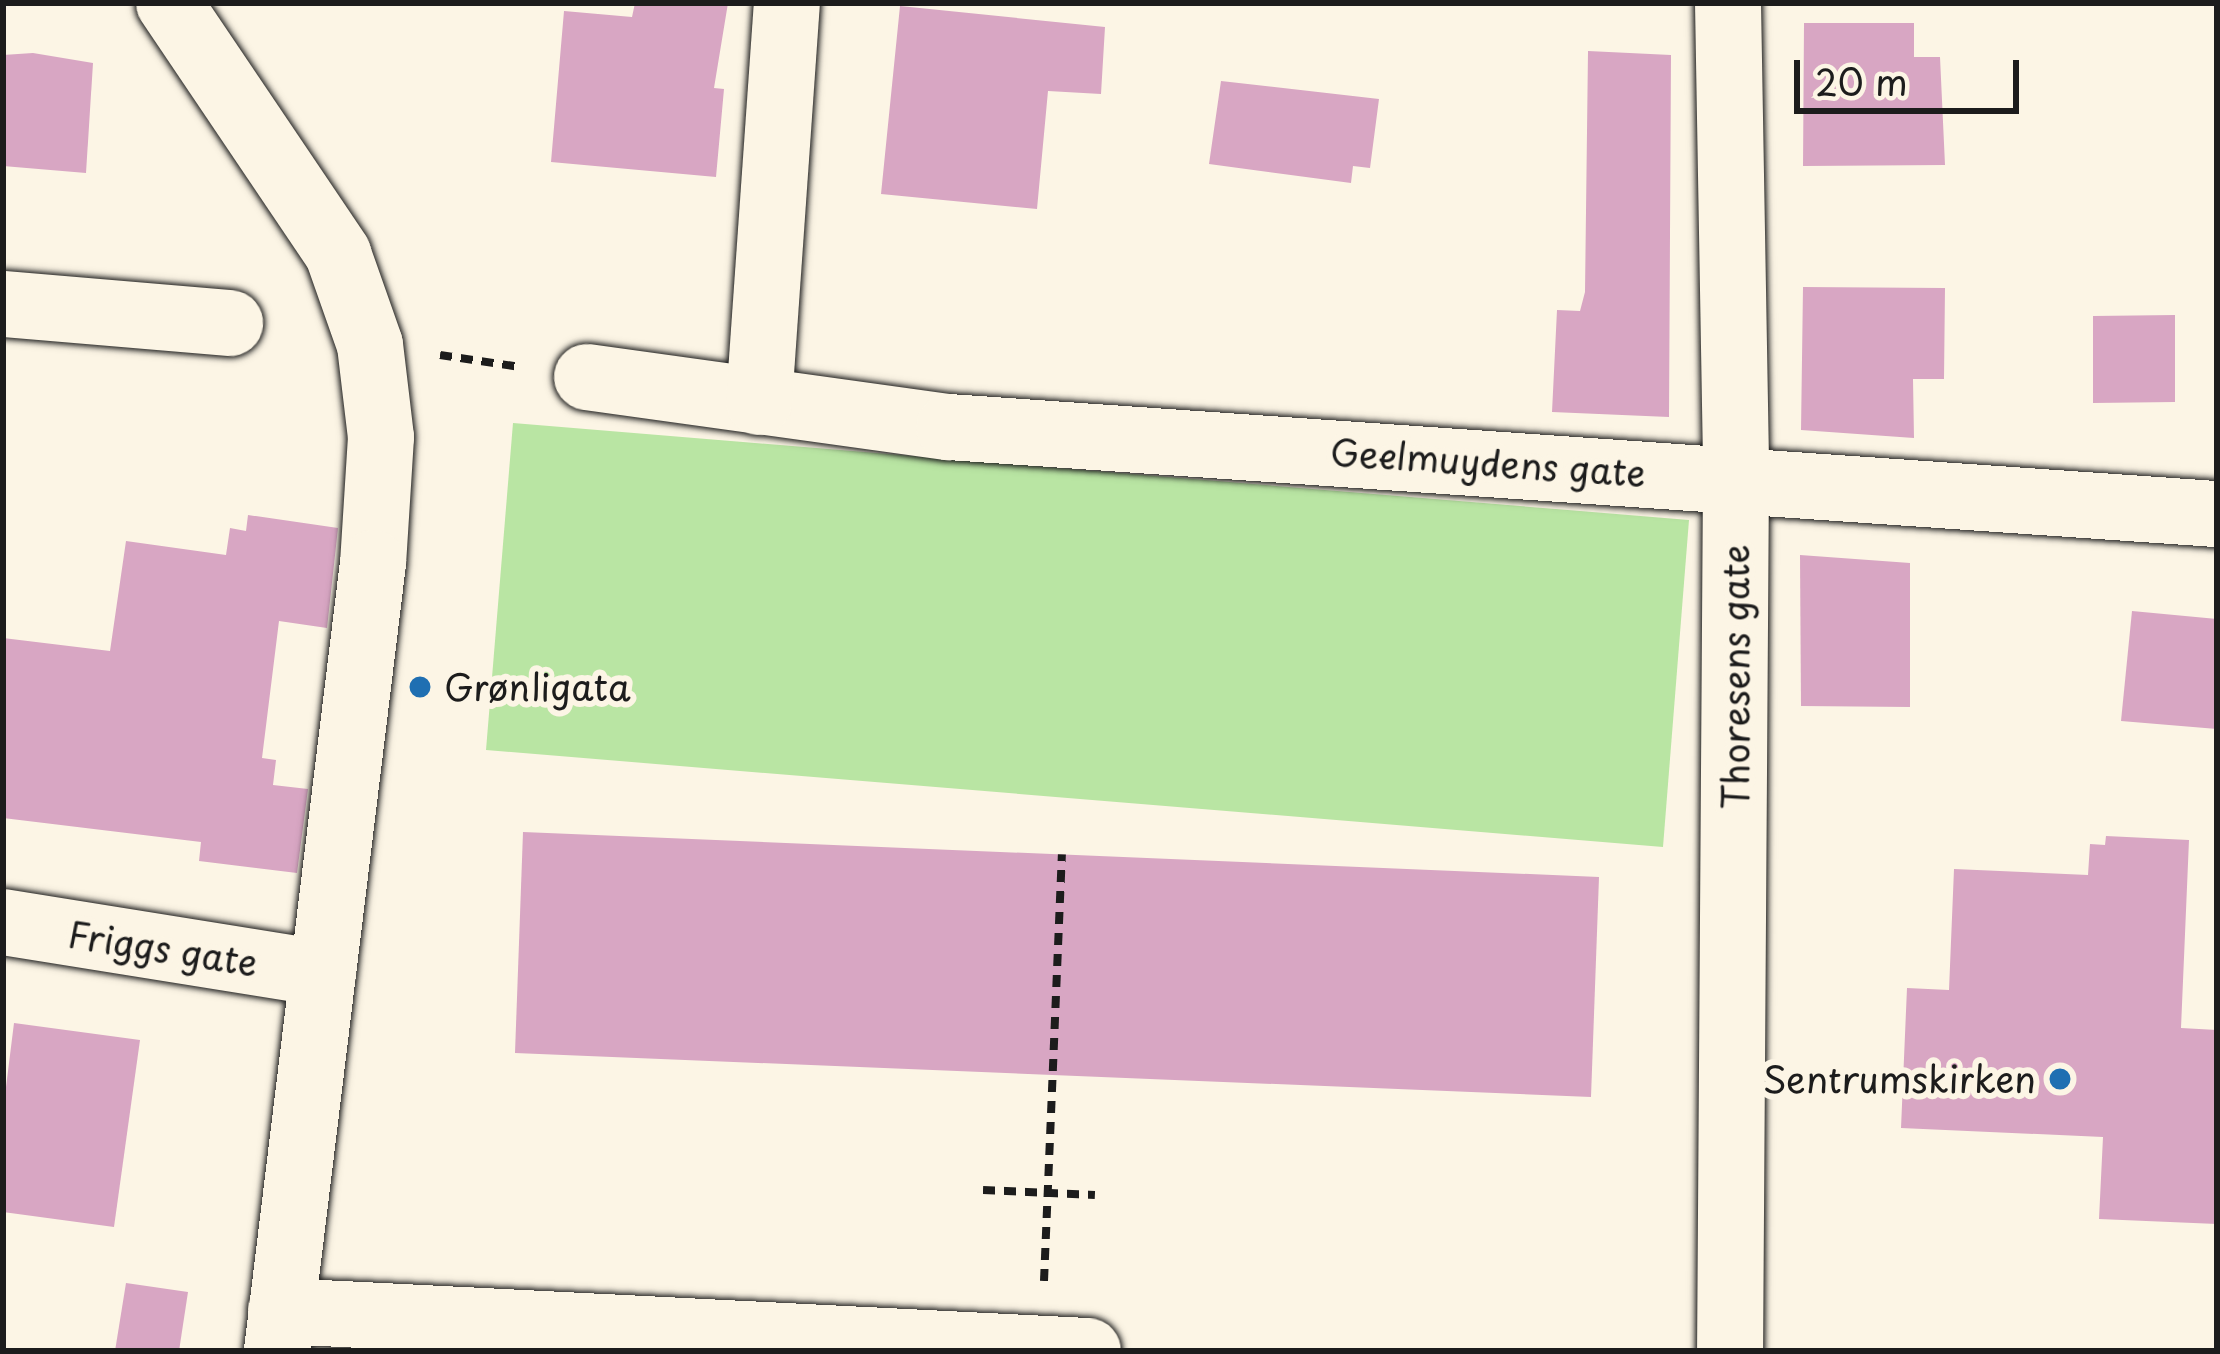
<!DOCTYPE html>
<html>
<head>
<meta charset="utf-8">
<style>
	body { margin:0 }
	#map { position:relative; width:2220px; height:1354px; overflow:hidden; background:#fcf5e5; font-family:"Playpen Sans",sans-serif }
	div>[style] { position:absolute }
	.green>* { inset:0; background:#b9e5a3 }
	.building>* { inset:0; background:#d8a6c3 }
	.path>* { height:8px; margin-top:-4px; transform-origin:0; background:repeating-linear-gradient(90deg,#1c1c1c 0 12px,transparent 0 21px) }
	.roads { filter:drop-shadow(0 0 3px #1c1c1c) drop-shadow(0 0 3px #1c1c1c) }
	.minor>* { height:66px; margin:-33px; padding:0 33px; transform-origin:33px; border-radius:33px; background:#fcf5e5 }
	.major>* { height:66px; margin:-33px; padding:0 33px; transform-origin:33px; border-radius:33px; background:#fcf5e5 }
	.dots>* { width:33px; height:33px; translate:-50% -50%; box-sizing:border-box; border:6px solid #fcf5e5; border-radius:50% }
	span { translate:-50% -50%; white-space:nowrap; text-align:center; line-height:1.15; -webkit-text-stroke:12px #fcf5e5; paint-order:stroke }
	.street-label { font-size:36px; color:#1c1c1c }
	.poi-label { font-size:36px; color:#1c1c1c }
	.left { translate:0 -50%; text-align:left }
	.right { translate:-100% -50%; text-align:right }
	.frame { position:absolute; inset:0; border:6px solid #1c1c1c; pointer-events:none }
	.scale { position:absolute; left:1794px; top:60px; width:225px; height:54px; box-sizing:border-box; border:6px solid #1c1c1c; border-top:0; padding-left:15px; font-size:36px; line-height:42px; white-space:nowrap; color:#1c1c1c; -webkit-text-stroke:9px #fcf5e5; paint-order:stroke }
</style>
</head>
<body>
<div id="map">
	<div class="green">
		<div style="clip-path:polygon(513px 423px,1689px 520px,1663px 847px,486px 750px)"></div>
	</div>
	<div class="building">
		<div style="clip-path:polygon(635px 3px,728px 3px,714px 88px,724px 89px,716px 177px,551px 162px,564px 11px,632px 17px)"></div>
		<div style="clip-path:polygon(900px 6px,1105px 27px,1101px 94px,1048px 91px,1037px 209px,881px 194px)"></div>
		<div style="clip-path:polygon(1804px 23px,1914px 23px,1914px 57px,1940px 57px,1945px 165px,1803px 166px)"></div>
		<div style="clip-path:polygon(1588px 51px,1671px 55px,1669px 417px,1552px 412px,1557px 310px,1580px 311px,1585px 292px)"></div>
		<div style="clip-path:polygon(33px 53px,93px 63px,86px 173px,3px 166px,3px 55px)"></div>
		<div style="clip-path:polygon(1221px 81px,1379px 99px,1370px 168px,1353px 166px,1351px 183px,1209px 164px)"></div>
		<div style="clip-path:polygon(1803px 287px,1945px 288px,1944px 379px,1913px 379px,1914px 438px,1801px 430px)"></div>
		<div style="clip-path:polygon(2175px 315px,2175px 402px,2093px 403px,2093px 316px)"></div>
		<div style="clip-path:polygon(248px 515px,338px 528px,327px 628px,279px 621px,262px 758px,276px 760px,273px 785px,308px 789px,297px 873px,199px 861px,201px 842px,3px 818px,3px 638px,110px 651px,126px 541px,226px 555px,230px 528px,246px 531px)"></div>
		<div style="clip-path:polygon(1800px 555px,1910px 563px,1910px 707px,1801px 706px)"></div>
		<div style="clip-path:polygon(2132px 611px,2217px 619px,2217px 729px,2121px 721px)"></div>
		<div style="clip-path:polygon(523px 832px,1599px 877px,1591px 1097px,515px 1053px)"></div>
		<div style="clip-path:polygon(2106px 836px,2189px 840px,2181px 1028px,2217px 1030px,2217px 1224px,2099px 1219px,2103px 1137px,1901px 1128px,1907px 988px,1949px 990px,1954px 869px,2088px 875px,2090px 844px,2105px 845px)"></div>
		<div style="clip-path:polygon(14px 1023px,140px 1040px,114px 1227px,3px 1212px,3px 1111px)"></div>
		<div style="clip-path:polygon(126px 1283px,188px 1292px,179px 1351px,115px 1351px)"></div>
	</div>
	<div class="path">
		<div style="left:440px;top:355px;width:81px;rotate:8.5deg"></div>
		<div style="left:983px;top:1190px;width:112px;rotate:2.6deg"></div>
		<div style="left:1044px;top:1281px;width:427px;rotate:-87.6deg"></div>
	</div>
	<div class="roads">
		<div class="minor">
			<div style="left:1728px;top:3px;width:475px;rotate:89deg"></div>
			<div style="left:1736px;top:478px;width:873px;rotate:90.39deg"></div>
			<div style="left:3px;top:304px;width:228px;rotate:4.8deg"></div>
			<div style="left:587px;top:377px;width:365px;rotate:7.9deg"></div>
			<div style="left:949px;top:427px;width:1271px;rotate:3.93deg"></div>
			<div style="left:759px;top:402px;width:400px;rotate:-86deg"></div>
			<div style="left:3px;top:922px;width:324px;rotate:9.1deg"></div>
			<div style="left:281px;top:1311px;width:808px;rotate:2.84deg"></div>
		</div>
		<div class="major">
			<div style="left:169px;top:3px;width:303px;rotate:56deg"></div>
			<div style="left:338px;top:254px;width:96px;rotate:70.6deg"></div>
			<div style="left:370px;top:345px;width:93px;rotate:83.2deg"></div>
			<div style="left:381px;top:437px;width:126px;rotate:93.6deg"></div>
			<div style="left:373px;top:563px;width:794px;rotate:96.95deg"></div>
		</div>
	</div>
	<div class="dots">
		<div style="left:420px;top:687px;background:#1f6fb2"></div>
		<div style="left:2060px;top:1079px;background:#1f6fb2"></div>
	</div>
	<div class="street-label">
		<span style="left:1488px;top:462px;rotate:4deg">Geelmuydens gate</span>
		<span style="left:1735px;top:677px;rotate:-90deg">Thoresens gate</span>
		<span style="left:163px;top:948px;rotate:9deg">Friggs gate</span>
	</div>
	<div class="poi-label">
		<span class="left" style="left:444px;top:687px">Grønligata</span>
		<span class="right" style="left:2036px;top:1079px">Sentrumskirken</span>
	</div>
	<div class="frame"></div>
	<div class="scale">20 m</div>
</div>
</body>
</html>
